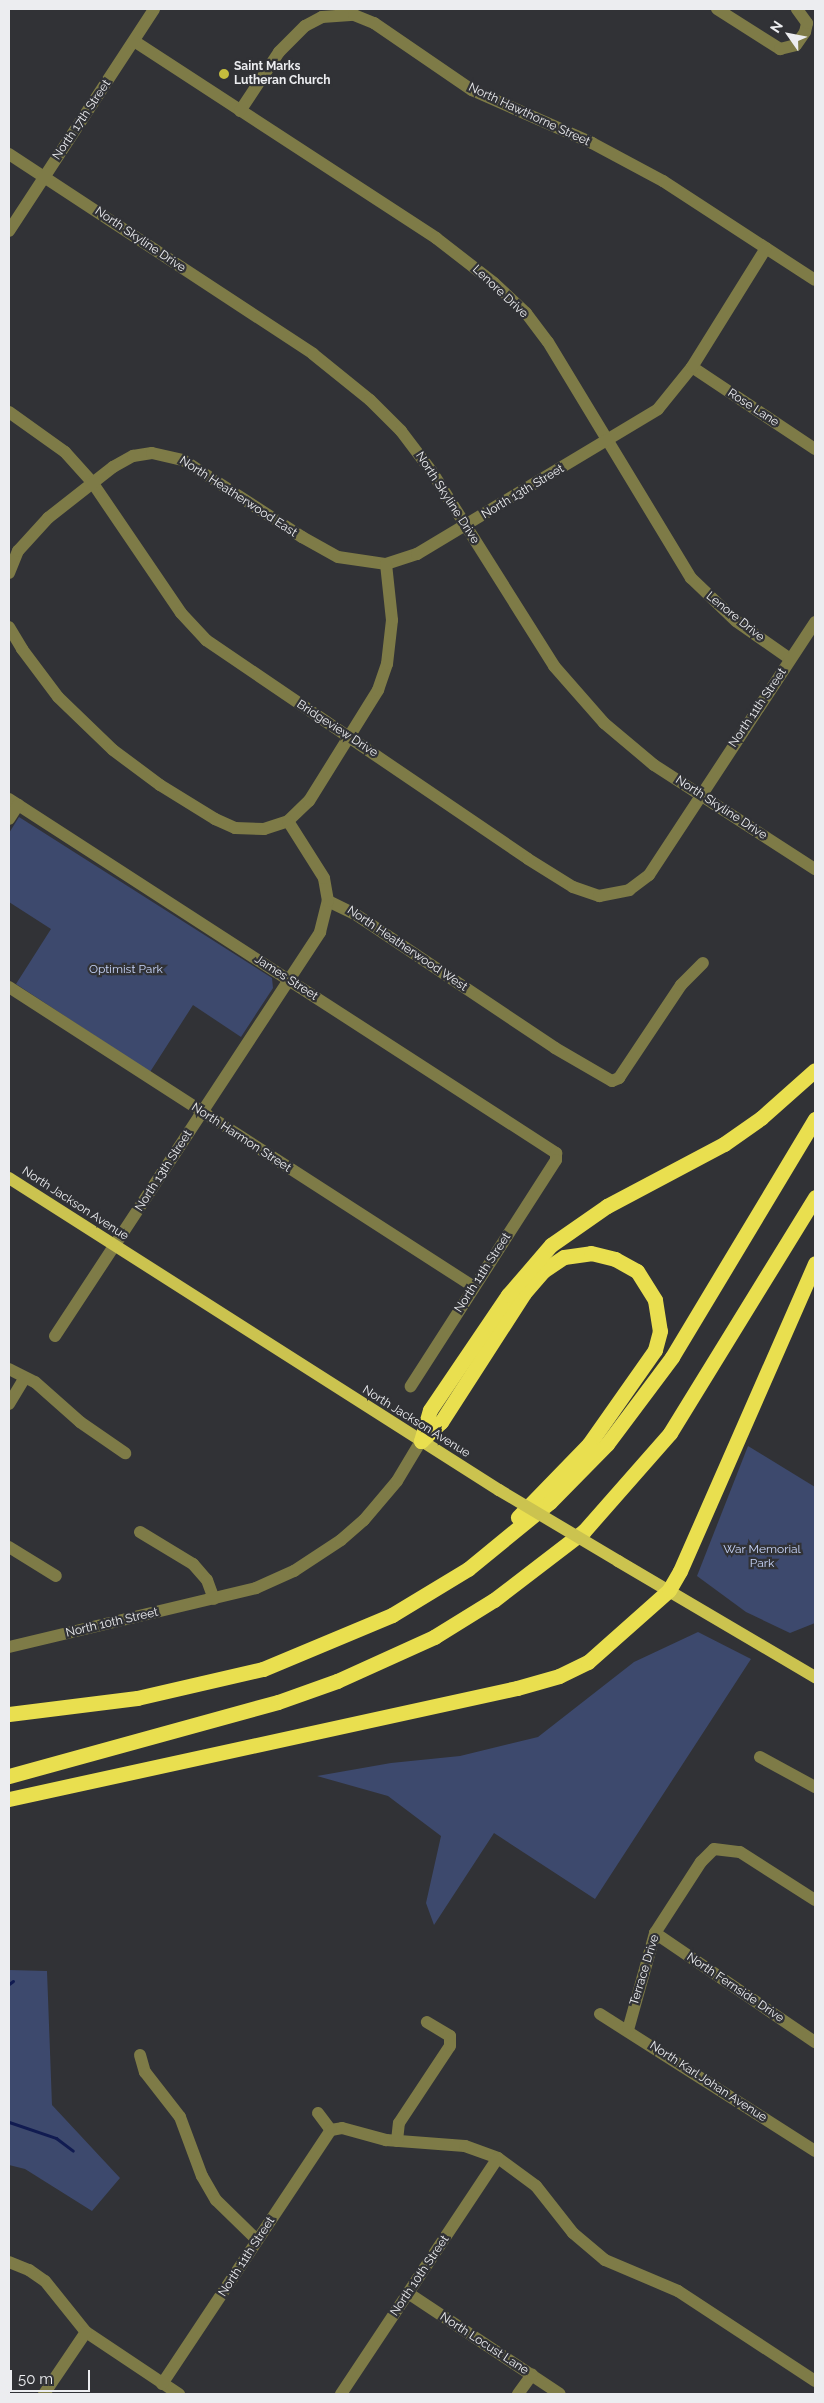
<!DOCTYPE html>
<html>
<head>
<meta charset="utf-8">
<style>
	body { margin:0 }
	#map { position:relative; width:824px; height:2403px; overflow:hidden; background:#313236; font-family:Raleway,sans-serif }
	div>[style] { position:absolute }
	.green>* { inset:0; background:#3d496d }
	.stream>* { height:3px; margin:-1.5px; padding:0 1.5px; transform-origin:1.5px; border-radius:1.5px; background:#111b51 }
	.minor>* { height:12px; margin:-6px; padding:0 6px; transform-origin:6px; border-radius:6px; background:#7e7b47 }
	.major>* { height:12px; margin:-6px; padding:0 6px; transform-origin:6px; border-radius:6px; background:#cbc34f }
	.highway>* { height:15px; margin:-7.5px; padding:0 7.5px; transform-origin:7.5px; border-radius:7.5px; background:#e9df4f }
	.major-bridge>* { height:12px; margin:-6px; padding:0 6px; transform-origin:6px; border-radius:6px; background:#cbc34f }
	.dots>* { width:14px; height:14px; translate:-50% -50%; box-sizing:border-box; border:2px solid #313236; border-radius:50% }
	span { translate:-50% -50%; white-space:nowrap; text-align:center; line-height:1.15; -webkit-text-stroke:4.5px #313236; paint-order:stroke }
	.poi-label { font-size:12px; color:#ecedf0; font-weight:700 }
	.left { translate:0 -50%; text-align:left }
	.street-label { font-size:12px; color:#ecedf0 }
	.park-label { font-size:12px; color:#c8d5f9 }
	.frame { position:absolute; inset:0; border:10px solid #ecedf0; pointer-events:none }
	.north { position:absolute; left:764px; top:10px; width:50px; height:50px; -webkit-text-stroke:4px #313236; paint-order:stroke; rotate:303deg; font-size:14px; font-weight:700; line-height:20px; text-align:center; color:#ecedf0 }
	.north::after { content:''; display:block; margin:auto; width:18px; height:22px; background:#ecedf0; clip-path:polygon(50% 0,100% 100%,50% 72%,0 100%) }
	.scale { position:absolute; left:10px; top:2370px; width:80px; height:22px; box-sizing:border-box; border:2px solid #ecedf0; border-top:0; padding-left:6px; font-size:15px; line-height:18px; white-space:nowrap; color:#ecedf0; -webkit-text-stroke:4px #313236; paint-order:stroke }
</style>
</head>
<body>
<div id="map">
	<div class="green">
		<div style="clip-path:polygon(19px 817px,272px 978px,273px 988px,241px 1037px,193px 1005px,150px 1072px,16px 984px,51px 929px,9px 902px,9px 833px)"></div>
		<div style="clip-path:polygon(748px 1446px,815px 1487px,815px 1623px,790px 1633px,746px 1612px,697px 1576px)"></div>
		<div style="clip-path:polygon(698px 1632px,751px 1659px,595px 1899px,494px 1833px,434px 1925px,426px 1903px,441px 1836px,388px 1796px,317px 1776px,391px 1763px,460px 1756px,538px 1737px,634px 1662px)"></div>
		<div style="clip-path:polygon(9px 1970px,47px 1971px,52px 2105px,120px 2178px,92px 2211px,25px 2169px,9px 2165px)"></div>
	</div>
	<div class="stream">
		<div style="left:9px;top:1984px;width:5px;rotate:-37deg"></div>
		<div style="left:9px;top:2122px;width:50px;rotate:18.8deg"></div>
		<div style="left:56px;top:2138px;width:21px;rotate:37deg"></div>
	</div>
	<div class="minor">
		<div style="left:717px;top:9px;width:75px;rotate:32.4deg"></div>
		<div style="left:780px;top:49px;width:16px;rotate:-14deg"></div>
		<div style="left:796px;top:45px;width:16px;rotate:-55deg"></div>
		<div style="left:805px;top:32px;width:9px;rotate:-77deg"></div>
		<div style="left:807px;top:23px;width:17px;rotate:-126deg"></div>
		<div style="left:134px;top:41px;width:361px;rotate:33.1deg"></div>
		<div style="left:436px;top:238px;width:73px;rotate:37.8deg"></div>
		<div style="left:494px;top:283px;width:44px;rotate:43.2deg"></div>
		<div style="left:526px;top:313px;width:36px;rotate:53deg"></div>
		<div style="left:548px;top:342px;width:276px;rotate:58.8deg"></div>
		<div style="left:691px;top:578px;width:62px;rotate:43.7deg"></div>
		<div style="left:736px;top:621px;width:66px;rotate:35.1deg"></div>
		<div style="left:240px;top:111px;width:71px;rotate:-56.5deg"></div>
		<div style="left:279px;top:52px;width:37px;rotate:-45deg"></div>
		<div style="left:305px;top:26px;width:19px;rotate:-28deg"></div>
		<div style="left:322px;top:17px;width:32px;rotate:-4deg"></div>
		<div style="left:354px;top:15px;width:22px;rotate:22deg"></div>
		<div style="left:374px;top:23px;width:119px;rotate:34.4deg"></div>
		<div style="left:472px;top:90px;width:131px;rotate:23.8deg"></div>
		<div style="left:592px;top:143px;width:81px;rotate:28.2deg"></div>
		<div style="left:663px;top:181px;width:181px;rotate:33.1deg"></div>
		<div style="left:9px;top:154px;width:364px;rotate:33.3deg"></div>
		<div style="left:313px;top:354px;width:73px;rotate:38.9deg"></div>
		<div style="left:370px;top:400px;width:44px;rotate:45deg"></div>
		<div style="left:401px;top:431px;width:51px;rotate:52.9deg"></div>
		<div style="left:432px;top:472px;width:229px;rotate:57.8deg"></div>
		<div style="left:554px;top:666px;width:76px;rotate:48.7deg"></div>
		<div style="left:604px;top:723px;width:65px;rotate:40deg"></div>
		<div style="left:654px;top:765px;width:192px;rotate:32.9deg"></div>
		<div style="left:9px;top:231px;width:265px;rotate:-56.8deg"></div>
		<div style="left:692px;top:367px;width:148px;rotate:33.7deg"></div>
		<div style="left:9px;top:412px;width:69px;rotate:35.5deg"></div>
		<div style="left:65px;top:452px;width:40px;rotate:48deg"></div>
		<div style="left:92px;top:482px;width:158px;rotate:55.8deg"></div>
		<div style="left:181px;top:613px;width:37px;rotate:47deg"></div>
		<div style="left:206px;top:640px;width:389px;rotate:34.2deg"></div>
		<div style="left:528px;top:859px;width:53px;rotate:31.9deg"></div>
		<div style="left:573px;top:887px;width:28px;rotate:19deg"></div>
		<div style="left:599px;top:896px;width:31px;rotate:-11deg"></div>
		<div style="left:629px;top:890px;width:25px;rotate:-37deg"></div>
		<div style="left:649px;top:875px;width:303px;rotate:-56.7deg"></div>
		<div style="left:9px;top:573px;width:24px;rotate:-68deg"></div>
		<div style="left:18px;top:551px;width:45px;rotate:-47.7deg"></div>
		<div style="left:48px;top:518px;width:83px;rotate:-38.1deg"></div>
		<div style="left:113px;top:467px;width:23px;rotate:-29deg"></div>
		<div style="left:133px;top:456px;width:19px;rotate:-9deg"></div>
		<div style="left:152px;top:453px;width:32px;rotate:13deg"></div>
		<div style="left:183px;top:460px;width:142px;rotate:32.9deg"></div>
		<div style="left:302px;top:537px;width:41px;rotate:29.1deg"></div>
		<div style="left:338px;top:557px;width:49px;rotate:8.3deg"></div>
		<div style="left:386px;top:564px;width:33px;rotate:-18deg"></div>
		<div style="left:417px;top:554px;width:281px;rotate:-31deg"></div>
		<div style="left:658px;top:409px;width:54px;rotate:-51deg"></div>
		<div style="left:692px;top:367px;width:140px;rotate:-58.1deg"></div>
		<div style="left:9px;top:627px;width:26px;rotate:59deg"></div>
		<div style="left:22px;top:649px;width:60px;rotate:53.1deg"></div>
		<div style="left:58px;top:697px;width:76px;rotate:43.9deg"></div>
		<div style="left:113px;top:750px;width:59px;rotate:36.7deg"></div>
		<div style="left:160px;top:785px;width:65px;rotate:31.7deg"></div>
		<div style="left:215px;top:819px;width:22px;rotate:24deg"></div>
		<div style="left:235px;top:828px;width:29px;rotate:2deg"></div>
		<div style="left:264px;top:829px;width:25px;rotate:-18deg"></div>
		<div style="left:288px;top:821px;width:29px;rotate:-44deg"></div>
		<div style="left:309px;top:801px;width:131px;rotate:-58.1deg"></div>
		<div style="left:378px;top:690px;width:28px;rotate:-71deg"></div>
		<div style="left:387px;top:664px;width:44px;rotate:-83.5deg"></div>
		<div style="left:392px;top:620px;width:56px;rotate:-96.1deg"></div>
		<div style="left:9px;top:799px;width:652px;rotate:32.91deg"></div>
		<div style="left:556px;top:1153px;width:7px;rotate:90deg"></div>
		<div style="left:556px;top:1160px;width:269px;rotate:122.7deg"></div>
		<div style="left:9px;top:819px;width:17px;rotate:-57deg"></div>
		<div style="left:328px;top:901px;width:30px;rotate:26deg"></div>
		<div style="left:355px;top:914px;width:241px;rotate:33.8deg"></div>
		<div style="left:555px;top:1048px;width:66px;rotate:30.1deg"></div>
		<div style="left:612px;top:1081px;width:8px;rotate:-23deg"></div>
		<div style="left:619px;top:1078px;width:112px;rotate:-56.3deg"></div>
		<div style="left:681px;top:985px;width:31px;rotate:-45deg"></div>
		<div style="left:9px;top:987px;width:553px;rotate:32.83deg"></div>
		<div style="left:55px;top:1336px;width:483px;rotate:-56.7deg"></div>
		<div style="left:320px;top:932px;width:32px;rotate:-76deg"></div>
		<div style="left:328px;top:901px;width:23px;rotate:-100deg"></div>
		<div style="left:324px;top:878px;width:67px;rotate:-122.3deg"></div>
		<div style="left:9px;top:1369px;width:29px;rotate:27deg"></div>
		<div style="left:35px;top:1382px;width:60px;rotate:41.6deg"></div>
		<div style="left:80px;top:1422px;width:55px;rotate:34.6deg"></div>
		<div style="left:9px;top:1404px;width:29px;rotate:-59deg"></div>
		<div style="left:140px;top:1532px;width:62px;rotate:31.1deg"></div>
		<div style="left:193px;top:1564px;width:21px;rotate:49deg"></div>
		<div style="left:207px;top:1580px;width:20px;rotate:70deg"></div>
		<div style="left:9px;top:1547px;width:55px;rotate:31.7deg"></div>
		<div style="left:9px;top:1647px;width:254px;rotate:-13.4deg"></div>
		<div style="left:256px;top:1588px;width:42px;rotate:-24.1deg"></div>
		<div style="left:294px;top:1571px;width:56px;rotate:-33.4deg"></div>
		<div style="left:341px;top:1540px;width:30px;rotate:-41deg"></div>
		<div style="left:364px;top:1520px;width:51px;rotate:-49.8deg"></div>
		<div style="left:397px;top:1481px;width:47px;rotate:-59deg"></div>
		<div style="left:760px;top:1757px;width:63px;rotate:28.6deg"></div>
		<div style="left:655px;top:1933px;width:194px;rotate:34.3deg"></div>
		<div style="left:600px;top:2014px;width:255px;rotate:32.5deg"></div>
		<div style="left:628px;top:2030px;width:101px;rotate:-74.4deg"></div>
		<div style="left:655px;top:1933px;width:85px;rotate:-57.1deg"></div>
		<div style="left:701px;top:1862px;width:18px;rotate:-45deg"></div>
		<div style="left:714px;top:1849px;width:26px;rotate:7deg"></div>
		<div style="left:740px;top:1852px;width:89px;rotate:32.6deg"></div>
		<div style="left:140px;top:2055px;width:18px;rotate:74deg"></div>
		<div style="left:145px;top:2072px;width:57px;rotate:52.1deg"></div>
		<div style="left:180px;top:2117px;width:63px;rotate:69.6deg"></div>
		<div style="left:202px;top:2176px;width:28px;rotate:60deg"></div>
		<div style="left:216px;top:2200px;width:57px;rotate:44.3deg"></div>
		<div style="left:318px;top:2113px;width:21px;rotate:53deg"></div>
		<div style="left:331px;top:2130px;width:11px;rotate:-10deg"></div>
		<div style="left:342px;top:2128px;width:46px;rotate:15.3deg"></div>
		<div style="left:386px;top:2140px;width:79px;rotate:4.3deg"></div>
		<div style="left:465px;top:2146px;width:35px;rotate:20deg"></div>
		<div style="left:498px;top:2158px;width:47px;rotate:36.4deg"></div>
		<div style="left:536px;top:2186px;width:60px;rotate:51.8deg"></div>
		<div style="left:573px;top:2233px;width:42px;rotate:40.2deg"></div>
		<div style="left:605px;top:2260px;width:79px;rotate:23deg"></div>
		<div style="left:678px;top:2291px;width:164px;rotate:33.3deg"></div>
		<div style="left:397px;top:2141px;width:18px;rotate:-84deg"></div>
		<div style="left:399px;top:2123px;width:92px;rotate:-56.5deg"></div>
		<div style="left:450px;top:2046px;width:10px;rotate:-90deg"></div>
		<div style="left:450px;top:2036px;width:27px;rotate:-149deg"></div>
		<div style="left:9px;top:2262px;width:22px;rotate:22deg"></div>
		<div style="left:29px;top:2270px;width:19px;rotate:35deg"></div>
		<div style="left:45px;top:2281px;width:65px;rotate:51.2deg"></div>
		<div style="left:86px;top:2332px;width:112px;rotate:33.7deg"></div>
		<div style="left:408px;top:2293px;width:182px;rotate:33.6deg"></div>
		<div style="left:162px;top:2384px;width:305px;rotate:-56.4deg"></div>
		<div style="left:44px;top:2394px;width:75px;rotate:-55.9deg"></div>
		<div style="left:341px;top:2394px;width:283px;rotate:-56.4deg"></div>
		<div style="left:518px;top:2394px;width:24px;rotate:-54deg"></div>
	</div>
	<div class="major">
		<div style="left:9px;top:1178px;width:581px;rotate:32.49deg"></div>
		<div style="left:618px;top:1561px;width:229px;rotate:30.5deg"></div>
	</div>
	<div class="highway">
		<div style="left:421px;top:1441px;width:28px;rotate:-44deg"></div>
		<div style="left:441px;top:1422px;width:153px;rotate:-57.2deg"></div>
		<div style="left:524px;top:1293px;width:29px;rotate:-49deg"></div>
		<div style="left:543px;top:1271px;width:25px;rotate:-34deg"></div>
		<div style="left:564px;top:1257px;width:27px;rotate:-8deg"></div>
		<div style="left:591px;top:1253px;width:25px;rotate:14deg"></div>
		<div style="left:615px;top:1259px;width:25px;rotate:29deg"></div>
		<div style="left:637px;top:1271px;width:34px;rotate:58deg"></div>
		<div style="left:655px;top:1300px;width:31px;rotate:81deg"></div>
		<div style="left:660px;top:1331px;width:20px;rotate:105deg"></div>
		<div style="left:655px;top:1350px;width:115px;rotate:125.1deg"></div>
		<div style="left:589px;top:1444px;width:102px;rotate:134.2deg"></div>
		<div style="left:421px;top:1441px;width:32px;rotate:-74deg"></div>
		<div style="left:430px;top:1410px;width:139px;rotate:-55.9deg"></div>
		<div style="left:508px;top:1295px;width:66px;rotate:-49.3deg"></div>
		<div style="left:551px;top:1245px;width:68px;rotate:-34.9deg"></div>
		<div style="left:607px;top:1206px;width:132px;rotate:-27.9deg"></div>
		<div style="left:724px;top:1144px;width:45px;rotate:-35.1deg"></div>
		<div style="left:761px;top:1118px;width:72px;rotate:-41.6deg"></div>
		<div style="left:9px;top:1714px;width:129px;rotate:-7.1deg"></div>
		<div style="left:137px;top:1698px;width:129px;rotate:-13deg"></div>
		<div style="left:263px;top:1669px;width:140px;rotate:-22.7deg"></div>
		<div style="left:392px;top:1615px;width:89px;rotate:-31.2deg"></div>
		<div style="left:468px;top:1569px;width:106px;rotate:-39.3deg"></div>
		<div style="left:550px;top:1502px;width:81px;rotate:-45.5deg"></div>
		<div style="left:607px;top:1444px;width:109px;rotate:-53.2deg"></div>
		<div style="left:672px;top:1357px;width:278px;rotate:-59deg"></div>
		<div style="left:9px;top:1776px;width:279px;rotate:-15.4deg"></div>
		<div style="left:278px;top:1702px;width:63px;rotate:-19.6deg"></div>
		<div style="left:337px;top:1681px;width:107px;rotate:-24.4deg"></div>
		<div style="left:434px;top:1637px;width:70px;rotate:-31.7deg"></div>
		<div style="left:494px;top:1600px;width:113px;rotate:-37.5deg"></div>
		<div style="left:584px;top:1531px;width:130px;rotate:-48.7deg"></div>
		<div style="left:670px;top:1433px;width:277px;rotate:-58.4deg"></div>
		<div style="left:9px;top:1799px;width:520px;rotate:-12.33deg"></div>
		<div style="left:517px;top:1688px;width:44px;rotate:-15.9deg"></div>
		<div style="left:559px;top:1676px;width:32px;rotate:-26deg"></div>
		<div style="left:588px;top:1662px;width:108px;rotate:-41.6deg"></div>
		<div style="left:669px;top:1590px;width:22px;rotate:-60deg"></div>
		<div style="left:680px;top:1571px;width:336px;rotate:-66.3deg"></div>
	</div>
	<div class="major-bridge">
		<div style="left:499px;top:1490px;width:139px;rotate:30.8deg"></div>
	</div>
	<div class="dots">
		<div style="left:224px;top:74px;background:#c5bc3d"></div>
	</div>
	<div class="poi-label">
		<span class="left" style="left:234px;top:74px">Saint Marks<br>Lutheran Church</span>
	</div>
	<div class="street-label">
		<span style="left:529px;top:115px;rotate:25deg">North Hawthorne Street</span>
		<span style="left:82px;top:120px;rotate:-56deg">North 17th Street</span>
		<span style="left:140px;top:240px;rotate:34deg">North Skyline Drive</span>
		<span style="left:500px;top:292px;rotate:43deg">Lenore Drive</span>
		<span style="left:753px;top:408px;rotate:33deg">Rose Lane</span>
		<span style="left:523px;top:492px;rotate:-31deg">North 13th Street</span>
		<span style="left:238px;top:497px;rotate:33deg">North Heatherwood East</span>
		<span style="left:447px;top:498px;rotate:57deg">North Skyline Drive</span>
		<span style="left:735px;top:617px;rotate:39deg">Lenore Drive</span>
		<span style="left:758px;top:708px;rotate:-56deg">North 11th Street</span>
		<span style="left:337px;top:729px;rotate:33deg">Bridgeview Drive</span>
		<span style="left:721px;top:808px;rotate:33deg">North Skyline Drive</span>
		<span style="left:407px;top:949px;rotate:34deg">North Heatherwood West</span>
		<span style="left:286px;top:978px;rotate:33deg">James Street</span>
		<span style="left:241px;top:1138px;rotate:33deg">North Harmon Street</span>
		<span style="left:164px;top:1171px;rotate:-57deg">North 13th Street</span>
		<span style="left:75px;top:1204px;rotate:33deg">North Jackson Avenue</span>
		<span style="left:483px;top:1273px;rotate:-57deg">North 11th Street</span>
		<span style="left:416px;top:1422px;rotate:32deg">North Jackson Avenue</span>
		<span style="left:112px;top:1623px;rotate:-13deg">North 10th Street</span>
		<span style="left:645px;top:1970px;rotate:-73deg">Terrace Drive</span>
		<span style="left:735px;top:1988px;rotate:34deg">North Fernside Drive</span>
		<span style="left:708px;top:2082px;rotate:33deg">North Karl Johan Avenue</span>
		<span style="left:247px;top:2257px;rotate:-57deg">North 11th Street</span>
		<span style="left:420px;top:2276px;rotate:-56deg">North 10th Street</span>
		<span style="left:484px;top:2344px;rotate:33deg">North Locust Lane</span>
	</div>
	<div class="park-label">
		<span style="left:126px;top:970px">Optimist Park</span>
		<span style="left:762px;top:1557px">War Memorial<br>Park</span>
	</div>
	<div class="frame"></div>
	<div class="north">N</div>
	<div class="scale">50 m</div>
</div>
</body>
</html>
